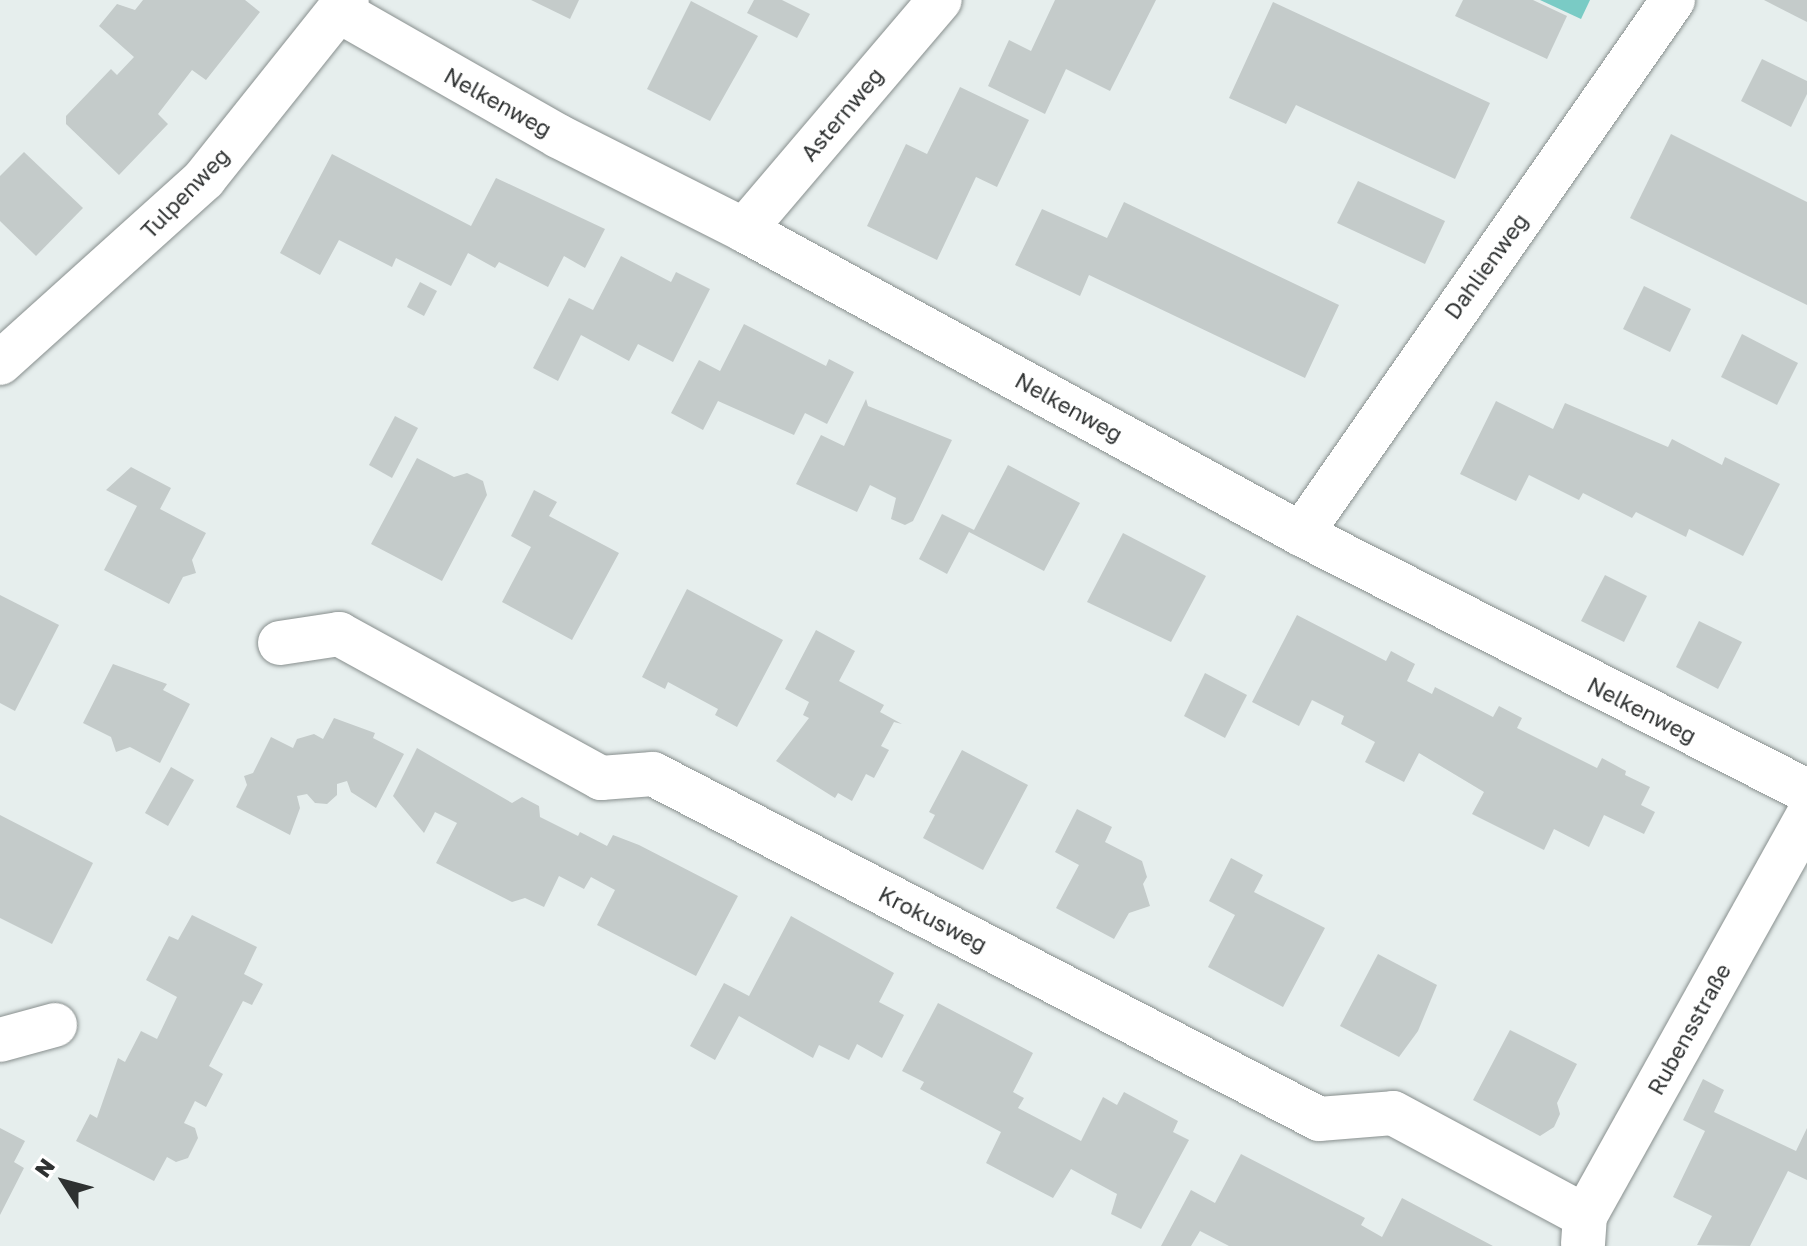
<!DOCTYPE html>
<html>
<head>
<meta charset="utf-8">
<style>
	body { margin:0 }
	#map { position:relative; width:1807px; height:1246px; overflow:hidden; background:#e6eeed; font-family:"Golos Text",sans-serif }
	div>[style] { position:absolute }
	.green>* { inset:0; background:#7acbc5 }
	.building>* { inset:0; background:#c4cbca }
	.roads { filter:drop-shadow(0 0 2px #888f8e) drop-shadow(0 0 2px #888f8e) }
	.minor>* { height:44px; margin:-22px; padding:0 22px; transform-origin:22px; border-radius:22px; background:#fff }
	span { translate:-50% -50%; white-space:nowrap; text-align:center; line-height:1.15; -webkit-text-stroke:6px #fff; paint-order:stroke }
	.street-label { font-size:22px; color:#2e3131 }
	.north { position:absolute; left:24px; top:1142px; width:80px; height:80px; -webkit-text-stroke:6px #fff; paint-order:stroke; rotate:306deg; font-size:22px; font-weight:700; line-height:32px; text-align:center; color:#2e3131 }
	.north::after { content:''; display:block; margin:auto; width:28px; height:36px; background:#2e3131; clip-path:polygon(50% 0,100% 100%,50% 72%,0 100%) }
</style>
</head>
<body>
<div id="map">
	<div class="green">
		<div style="clip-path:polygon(1540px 0,1590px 0,1581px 19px)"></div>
	</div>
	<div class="building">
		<div style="clip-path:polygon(143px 0,245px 0,260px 12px,206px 80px,192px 70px,158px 114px,168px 124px,119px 175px,66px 124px,66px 116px,111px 69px,117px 75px,134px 57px,99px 26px,117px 4px,135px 10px)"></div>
		<div style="clip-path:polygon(531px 0,579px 0,570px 19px)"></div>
		<div style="clip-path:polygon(754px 0,782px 0,810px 14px,797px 38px,747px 13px)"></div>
		<div style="clip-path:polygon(1055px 0,1156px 0,1110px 91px,1066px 69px,1045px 114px,988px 86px,1009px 40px,1031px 51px)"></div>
		<div style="clip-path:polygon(1463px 0,1533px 0,1567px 16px,1547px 59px,1455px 16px)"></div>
		<div style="clip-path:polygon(1764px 0,1807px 0,1807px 22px)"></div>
		<div style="clip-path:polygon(691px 1px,758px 36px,710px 121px,647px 89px)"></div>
		<div style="clip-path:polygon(1273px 2px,1490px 103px,1455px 179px,1296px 105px,1286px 124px,1229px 98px)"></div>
		<div style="clip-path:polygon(1762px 59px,1807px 81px,1807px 94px,1791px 127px,1741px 101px)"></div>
		<div style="clip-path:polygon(960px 87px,1029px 120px,997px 187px,976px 177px,937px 260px,867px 226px,906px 144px,927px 154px)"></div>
		<div style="clip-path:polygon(1671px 134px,1807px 202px,1807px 305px,1630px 218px)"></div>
		<div style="clip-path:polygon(24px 152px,83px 208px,36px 256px,0 221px,0 176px)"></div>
		<div style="clip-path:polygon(332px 154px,471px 226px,496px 178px,605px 229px,585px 268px,564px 256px,548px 287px,499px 262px,495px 268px,468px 253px,451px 286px,396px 258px,392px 267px,339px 240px,320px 275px,280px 253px)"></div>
		<div style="clip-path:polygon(1358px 181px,1445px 221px,1425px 264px,1337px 223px)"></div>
		<div style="clip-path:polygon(1124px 202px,1339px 305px,1305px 378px,1089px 275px,1080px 296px,1015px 265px,1042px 209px,1107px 238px)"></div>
		<div style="clip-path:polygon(621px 256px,671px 282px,676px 272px,710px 289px,673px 362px,638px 344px,629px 361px,581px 335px,558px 381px,533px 368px,569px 298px,593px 310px)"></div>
		<div style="clip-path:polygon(420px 282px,437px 291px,424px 316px,407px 307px)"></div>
		<div style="clip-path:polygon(1644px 286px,1691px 309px,1670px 352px,1623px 329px)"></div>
		<div style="clip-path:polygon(744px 324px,826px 366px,829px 359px,854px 372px,827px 424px,805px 413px,794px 435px,718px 401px,703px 430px,671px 413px,699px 360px,720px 371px)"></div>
		<div style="clip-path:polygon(1742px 334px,1798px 363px,1777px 405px,1721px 377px)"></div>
		<div style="clip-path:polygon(866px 399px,868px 406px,952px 440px,913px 521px,905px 525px,891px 519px,896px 498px,870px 485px,857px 512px,796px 484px,821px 435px,844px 446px)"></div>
		<div style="clip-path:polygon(1496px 401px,1553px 429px,1565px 403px,1668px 447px,1672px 439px,1722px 465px,1725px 457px,1780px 484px,1743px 556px,1689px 529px,1686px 537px,1636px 512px,1632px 518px,1583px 493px,1579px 500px,1529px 475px,1516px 501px,1460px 474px)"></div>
		<div style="clip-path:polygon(395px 416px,418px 428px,392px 478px,369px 465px)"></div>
		<div style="clip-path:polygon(417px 458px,454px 477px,467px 473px,483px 481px,487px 495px,442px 581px,371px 544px)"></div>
		<div style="clip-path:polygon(1008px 465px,1080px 503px,1044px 571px,969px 532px,947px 574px,919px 559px,942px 514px,974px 530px)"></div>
		<div style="clip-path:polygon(131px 467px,171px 488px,160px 509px,206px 533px,192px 560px,196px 573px,183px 577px,169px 604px,104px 570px,137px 506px,106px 490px)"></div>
		<div style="clip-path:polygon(534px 490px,557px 502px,549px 516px,619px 553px,572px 640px,502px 602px,531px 547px,511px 536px)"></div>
		<div style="clip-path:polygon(1123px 533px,1206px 576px,1171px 642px,1087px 602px)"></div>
		<div style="clip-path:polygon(1605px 575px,1647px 596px,1624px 642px,1581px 621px)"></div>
		<div style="clip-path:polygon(687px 589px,783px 640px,737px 727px,715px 715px,718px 709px,668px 682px,665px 689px,642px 677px)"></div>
		<div style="clip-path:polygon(0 595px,59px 625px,15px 711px,0 703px)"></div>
		<div style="clip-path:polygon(1297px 615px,1386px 661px,1391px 651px,1415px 664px,1407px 681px,1432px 694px,1435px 687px,1493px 717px,1499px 706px,1522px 718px,1517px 728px,1597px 768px,1602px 758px,1626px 771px,1625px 775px,1650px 787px,1641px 805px,1655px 812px,1644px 834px,1604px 815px,1589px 847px,1554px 829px,1544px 850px,1472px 814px,1484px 792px,1419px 753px,1404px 782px,1365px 762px,1375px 742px,1341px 724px,1344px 716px,1312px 700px,1299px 726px,1252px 702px)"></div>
		<div style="clip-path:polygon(1699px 621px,1742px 642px,1718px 689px,1676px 667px)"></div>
		<div style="clip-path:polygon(816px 630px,855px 651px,839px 681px,884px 705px,880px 712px,902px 724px,894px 722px,881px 746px,889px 750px,874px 778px,866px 774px,852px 801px,838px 793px,835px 798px,776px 761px,809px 718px,803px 715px,809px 702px,785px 689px)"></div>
		<div style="clip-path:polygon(113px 664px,167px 684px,163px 690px,190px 704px,160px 763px,130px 747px,116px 752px,111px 737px,83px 723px)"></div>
		<div style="clip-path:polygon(1205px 673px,1247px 695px,1225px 738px,1184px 716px)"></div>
		<div style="clip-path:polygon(334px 718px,375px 733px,373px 738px,404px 754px,376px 808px,351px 792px,347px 781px,337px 784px,337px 795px,327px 804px,315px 803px,307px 794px,297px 796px,300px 808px,290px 835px,236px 807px,247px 785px,244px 776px,253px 773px,271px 737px,293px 748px,297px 739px,314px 734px,323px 739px)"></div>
		<div style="clip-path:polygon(417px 748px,512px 803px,522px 797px,539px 806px,540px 817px,578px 836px,580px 832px,607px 846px,613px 835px,639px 845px,738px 896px,696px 976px,597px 925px,615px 890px,591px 877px,584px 889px,559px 876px,544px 907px,525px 898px,512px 902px,436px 863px,457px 823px,435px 812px,424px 833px,393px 796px)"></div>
		<div style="clip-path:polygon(962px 750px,1028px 785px,983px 870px,923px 838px,935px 815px,929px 812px)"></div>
		<div style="clip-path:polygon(171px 767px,194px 780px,168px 826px,145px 813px)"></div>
		<div style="clip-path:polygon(1077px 809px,1112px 827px,1105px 842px,1142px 861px,1147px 877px,1143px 884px,1150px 906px,1129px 913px,1114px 939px,1056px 908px,1079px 865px,1055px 852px)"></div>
		<div style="clip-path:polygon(0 815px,93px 863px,52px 944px,0 918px)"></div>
		<div style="clip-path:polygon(1231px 858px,1263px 875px,1254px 892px,1325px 928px,1283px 1007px,1208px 967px,1235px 915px,1209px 901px)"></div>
		<div style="clip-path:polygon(192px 915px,257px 947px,244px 974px,263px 984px,252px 1005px,243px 1001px,209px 1066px,223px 1074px,206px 1107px,195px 1101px,184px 1123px,195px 1128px,198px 1138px,188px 1158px,176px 1162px,167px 1157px,154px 1181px,76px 1141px,90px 1114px,97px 1118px,118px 1058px,125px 1062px,141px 1031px,157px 1039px,177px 997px,146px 980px,169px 936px,178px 940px)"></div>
		<div style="clip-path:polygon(791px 916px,894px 973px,879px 1002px,904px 1015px,882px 1058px,857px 1044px,849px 1060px,819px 1045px,813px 1058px,739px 1016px,715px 1060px,690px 1046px,724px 983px,749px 996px)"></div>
		<div style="clip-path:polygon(1378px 954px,1437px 985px,1418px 1031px,1399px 1057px,1340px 1026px)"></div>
		<div style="clip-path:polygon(938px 1003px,1033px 1053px,1013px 1092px,1024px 1098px,1018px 1108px,1081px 1141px,1103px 1097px,1117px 1105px,1124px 1092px,1178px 1121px,1173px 1132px,1189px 1140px,1141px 1229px,1111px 1214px,1117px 1194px,1071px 1169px,1053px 1198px,986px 1163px,1001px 1132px,920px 1089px,924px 1082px,902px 1071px)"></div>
		<div style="clip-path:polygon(1510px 1030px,1577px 1064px,1557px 1103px,1560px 1114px,1554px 1127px,1540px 1136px,1473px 1100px)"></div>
		<div style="clip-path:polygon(1703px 1079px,1724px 1090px,1714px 1112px,1796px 1151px,1807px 1128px,1807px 1180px,1788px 1171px,1750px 1246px,1697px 1245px,1712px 1216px,1673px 1197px,1705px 1131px,1683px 1120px)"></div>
		<div style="clip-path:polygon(0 1128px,25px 1141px,14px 1162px,24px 1168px,0 1215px)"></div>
		<div style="clip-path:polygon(1241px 1154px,1365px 1218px,1361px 1225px,1382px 1237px,1402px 1198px,1493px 1246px,1229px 1246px,1200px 1231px,1191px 1246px,1161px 1246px,1191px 1190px,1215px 1203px)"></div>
	</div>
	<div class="roads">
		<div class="minor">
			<div style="left:339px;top:11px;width:252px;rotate:29.7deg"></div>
			<div style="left:558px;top:136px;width:208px;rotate:26.8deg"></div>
			<div style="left:744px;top:230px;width:635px;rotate:28.62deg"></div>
			<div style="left:1301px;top:534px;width:568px;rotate:26.93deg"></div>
			<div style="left:744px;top:230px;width:302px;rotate:-49.6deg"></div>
			<div style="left:0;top:363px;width:275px;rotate:-42deg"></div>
			<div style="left:204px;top:179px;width:229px;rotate:-51.4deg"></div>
			<div style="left:1301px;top:534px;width:651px;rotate:-55.14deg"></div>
			<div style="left:280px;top:643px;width:60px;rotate:-8.7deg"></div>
			<div style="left:339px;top:634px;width:299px;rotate:28.8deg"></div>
			<div style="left:601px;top:778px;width:52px;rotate:-4.4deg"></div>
			<div style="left:653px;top:774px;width:750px;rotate:27.38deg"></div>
			<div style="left:1319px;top:1119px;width:74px;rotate:-4.6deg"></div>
			<div style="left:1393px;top:1113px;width:218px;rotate:28.2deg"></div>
			<div style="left:0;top:1040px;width:57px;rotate:-15.3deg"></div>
			<div style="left:1583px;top:1244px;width:28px;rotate:-86deg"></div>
			<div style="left:1585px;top:1216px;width:457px;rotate:-60.9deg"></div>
		</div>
	</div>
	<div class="street-label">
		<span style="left:498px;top:102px;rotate:29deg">Nelkenweg</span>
		<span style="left:842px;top:114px;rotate:-50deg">Asternweg</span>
		<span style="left:185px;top:193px;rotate:-46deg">Tulpenweg</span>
		<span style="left:1486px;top:266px;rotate:-54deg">Dahlienweg</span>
		<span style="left:1069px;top:407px;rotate:29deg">Nelkenweg</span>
		<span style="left:1642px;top:710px;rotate:27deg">Nelkenweg</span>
		<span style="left:933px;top:919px;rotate:27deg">Krokusweg</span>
		<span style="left:1689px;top:1029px;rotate:-61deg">Rubensstraße</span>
	</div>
	<div class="north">N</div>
</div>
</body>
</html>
